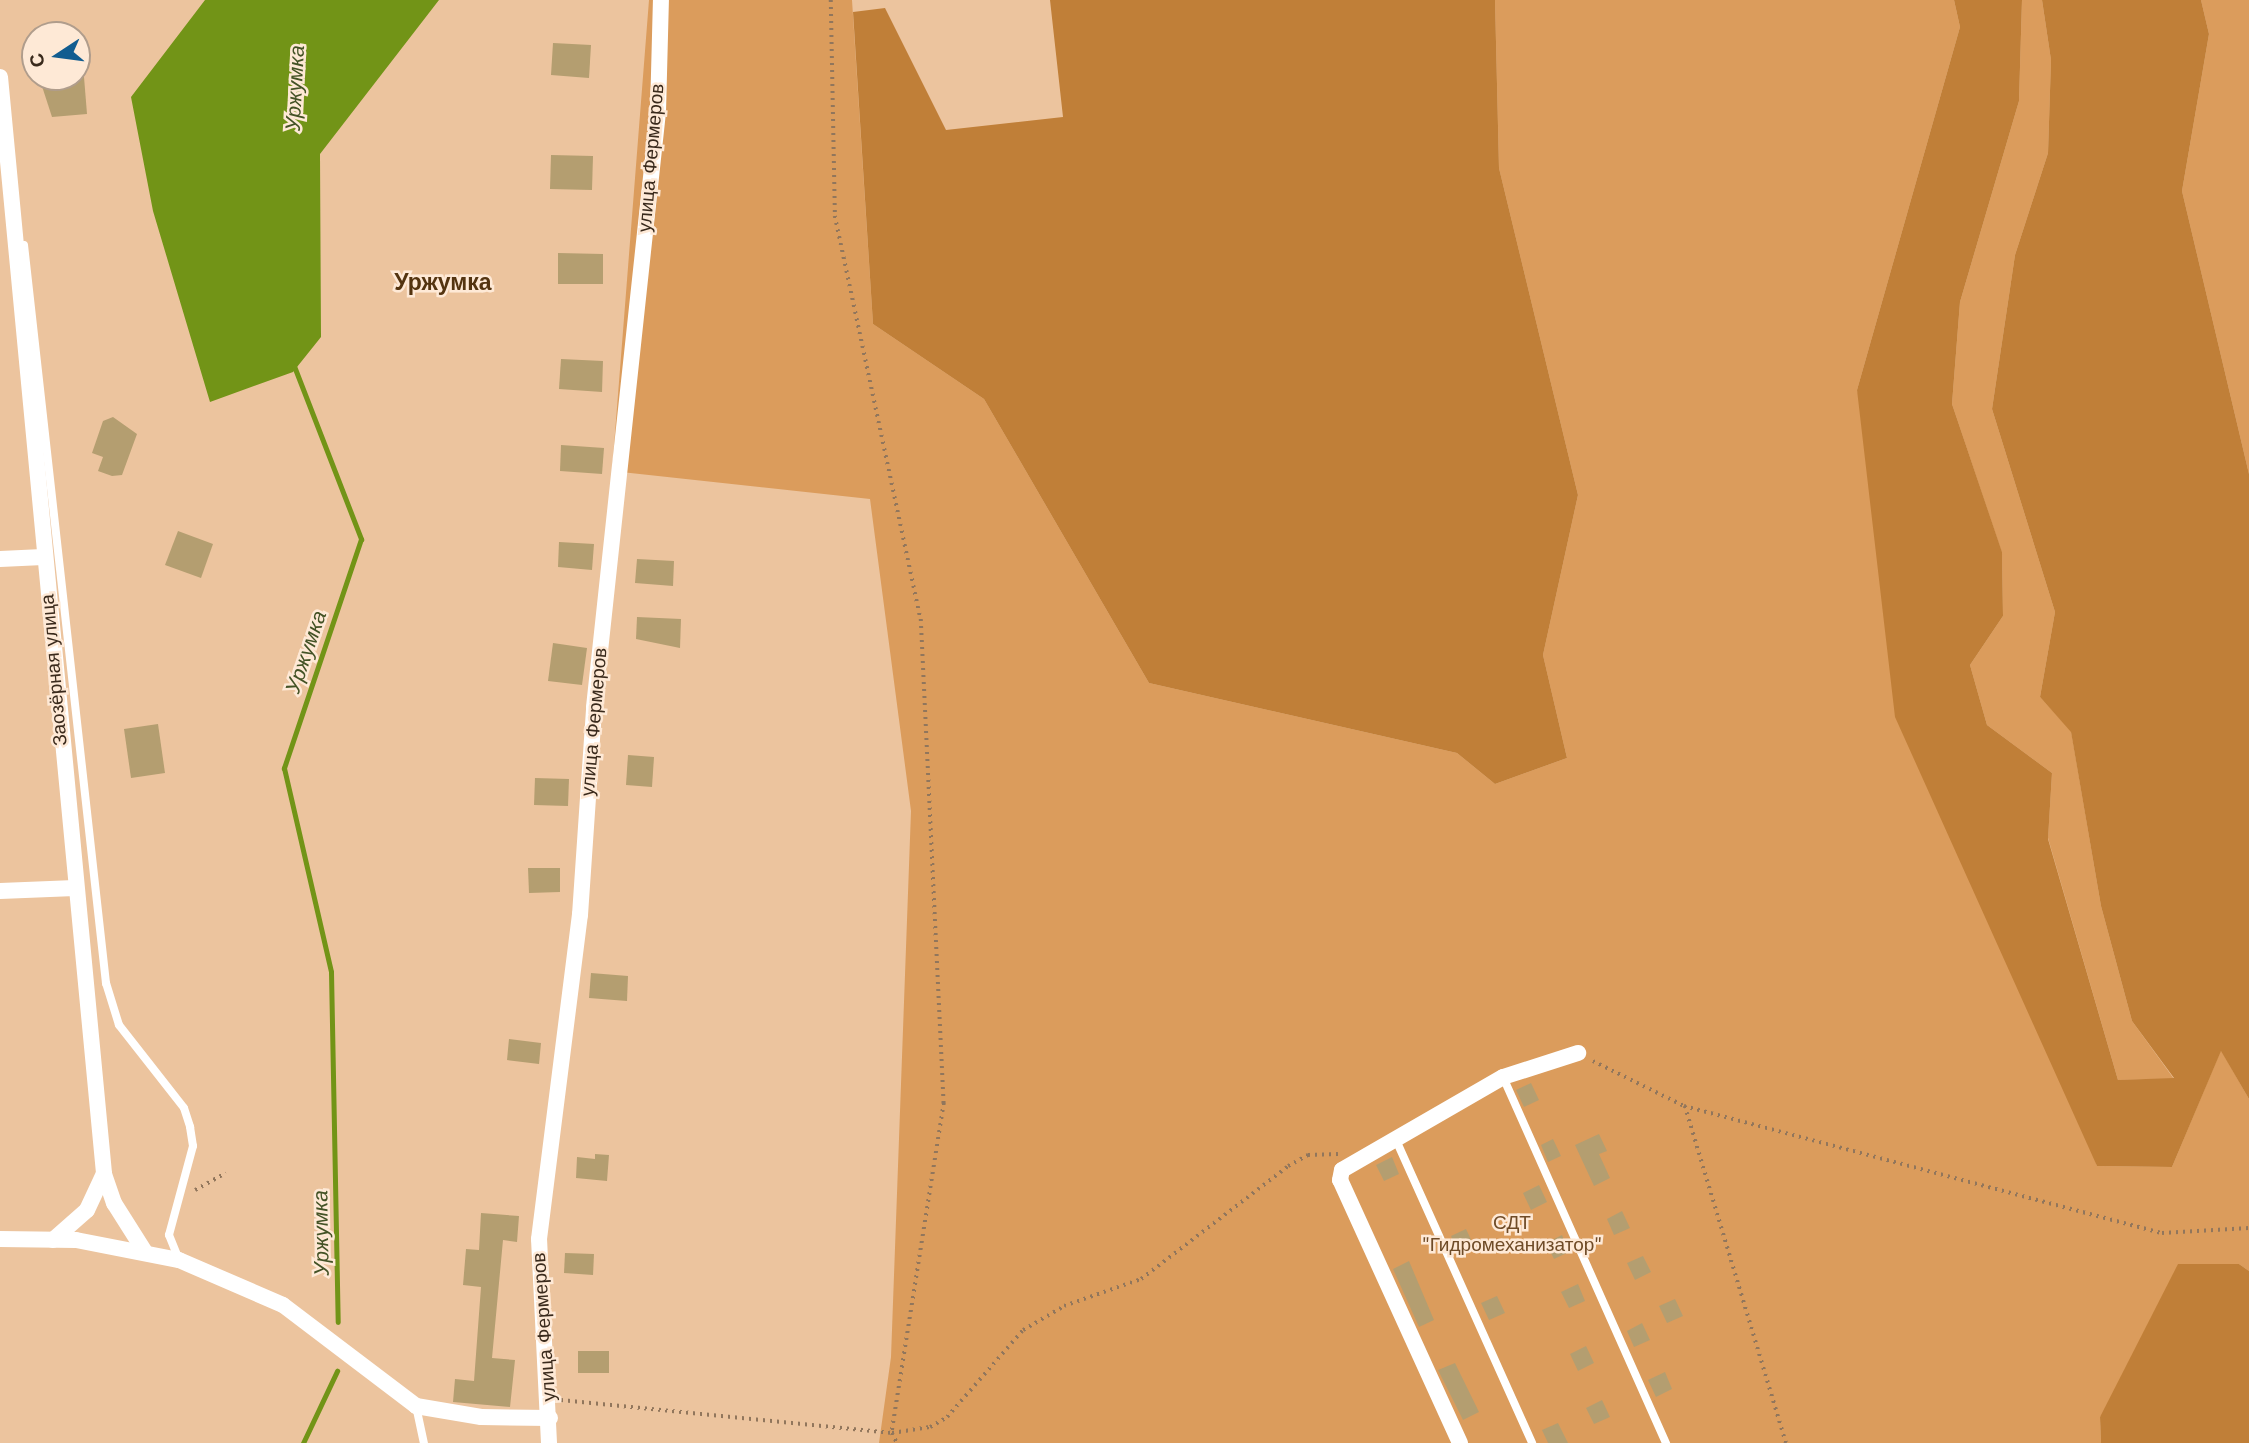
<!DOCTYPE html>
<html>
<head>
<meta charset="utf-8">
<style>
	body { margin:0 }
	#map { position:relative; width:2249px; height:1443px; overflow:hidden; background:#ecc49e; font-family:"Work Sans",sans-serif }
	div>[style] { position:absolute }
	.green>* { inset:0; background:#db9c5c }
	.forest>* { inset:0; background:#c07f38 }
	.water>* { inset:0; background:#729417 }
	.stream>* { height:5px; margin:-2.5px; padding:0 2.5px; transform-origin:2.5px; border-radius:2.5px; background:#729417 }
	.building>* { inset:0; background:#b49e70 }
	.path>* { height:3.5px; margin-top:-1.75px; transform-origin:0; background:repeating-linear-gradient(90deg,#91765c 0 2px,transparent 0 7px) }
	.service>* { height:8px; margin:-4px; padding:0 4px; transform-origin:4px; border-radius:4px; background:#fff }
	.minor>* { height:16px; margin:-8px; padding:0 8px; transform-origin:8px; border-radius:8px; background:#fff }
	span { translate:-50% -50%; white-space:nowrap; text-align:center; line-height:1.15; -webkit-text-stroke:5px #fee9d6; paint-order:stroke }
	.street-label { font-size:19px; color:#3a2a1c }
	.park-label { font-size:19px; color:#6f4b27 }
	.water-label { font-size:21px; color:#435225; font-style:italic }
	.quarter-label { font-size:23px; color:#543410; font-weight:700 }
	.north { position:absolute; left:21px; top:21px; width:70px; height:70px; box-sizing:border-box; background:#fee9d6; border:2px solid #b09d8c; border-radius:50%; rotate:257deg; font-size:19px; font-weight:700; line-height:28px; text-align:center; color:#3a2a1c }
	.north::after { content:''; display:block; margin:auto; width:24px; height:32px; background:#125d90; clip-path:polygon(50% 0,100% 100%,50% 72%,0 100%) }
</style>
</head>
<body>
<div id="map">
	<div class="green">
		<div style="clip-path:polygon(649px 0,852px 0,873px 324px,984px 399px,1149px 683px,1457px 753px,1495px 784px,1567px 758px,1543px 655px,1578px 495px,1499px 168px,1495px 0,1954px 0,1960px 27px,1857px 390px,2097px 1166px,2172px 1167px,2221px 1050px,2249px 1099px,2249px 1271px,2239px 1264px,2100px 1417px,2101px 1443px,879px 1443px,891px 1357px,911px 811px,870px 499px,612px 471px)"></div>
		<div style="clip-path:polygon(2022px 0,2042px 0,2051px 60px,2048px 153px,2015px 255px,1992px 409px,2055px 612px,2040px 697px,2071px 731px,2101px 906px,2132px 1021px,2174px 1079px,2118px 1080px,2048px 838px,2052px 773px,1987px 725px,1970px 665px,2003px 616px,2002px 553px,1952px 404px,1960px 302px,2019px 101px)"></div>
		<div style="clip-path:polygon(2201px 0,2249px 0,2249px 474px,2182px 191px,2209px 34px)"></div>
	</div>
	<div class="forest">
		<div style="clip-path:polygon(1050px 0,1495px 0,1499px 168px,1578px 495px,1543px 655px,1567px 758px,1495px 784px,1457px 753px,1149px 683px,984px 399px,873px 324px,853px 12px,885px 8px,946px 130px,1063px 117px)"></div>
		<div style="clip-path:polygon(1954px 0,2022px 0,2019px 101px,1960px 302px,1952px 404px,2002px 552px,2003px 616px,1970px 665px,1987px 725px,2052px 773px,2048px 839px,2118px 1080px,2174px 1078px,2132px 1021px,2101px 906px,2071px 732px,2040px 697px,2055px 612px,1992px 409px,2015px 255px,2048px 153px,2051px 60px,2042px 0,2201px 0,2209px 34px,2182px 191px,2249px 474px,2249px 1099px,2221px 1051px,2172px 1167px,2097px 1166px,1895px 717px,1857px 390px,1960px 27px)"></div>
		<div style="clip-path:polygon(2178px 1264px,2239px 1264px,2249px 1271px,2249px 1443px,2101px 1443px,2100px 1417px)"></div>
	</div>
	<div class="water">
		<div style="clip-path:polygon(205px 0,439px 0,320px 154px,321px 337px,293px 372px,210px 402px,153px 211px,131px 97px)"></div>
	</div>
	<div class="stream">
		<div style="left:294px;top:366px;width:186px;rotate:68.8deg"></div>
		<div style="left:361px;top:539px;width:242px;rotate:108.6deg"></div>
		<div style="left:284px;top:768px;width:209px;rotate:77deg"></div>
		<div style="left:331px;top:972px;width:350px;rotate:88.9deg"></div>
		<div style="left:303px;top:1443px;width:80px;rotate:-64.7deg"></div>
	</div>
	<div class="building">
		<div style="clip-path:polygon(553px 43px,591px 45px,589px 78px,551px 75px)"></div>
		<div style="clip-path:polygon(39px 77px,84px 77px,87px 114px,52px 117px)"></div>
		<div style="clip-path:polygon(551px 155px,593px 156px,592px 190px,550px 189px)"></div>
		<div style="clip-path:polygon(558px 253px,603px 254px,603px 284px,558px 284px)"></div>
		<div style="clip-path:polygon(561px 359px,603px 361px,602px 392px,559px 389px)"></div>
		<div style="clip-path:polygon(113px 417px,137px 434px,122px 475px,112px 476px,98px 471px,103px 457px,92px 453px,103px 421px)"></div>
		<div style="clip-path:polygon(561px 445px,604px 448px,602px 474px,560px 471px)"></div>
		<div style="clip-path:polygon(178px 531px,213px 544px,201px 578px,165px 565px)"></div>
		<div style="clip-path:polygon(559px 542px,594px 544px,592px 570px,558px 567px)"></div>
		<div style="clip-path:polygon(637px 559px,674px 561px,673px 586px,635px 583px)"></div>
		<div style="clip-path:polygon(637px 617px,681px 619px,680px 648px,636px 639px)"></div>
		<div style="clip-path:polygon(553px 643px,587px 648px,582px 685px,548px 681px)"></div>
		<div style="clip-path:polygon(158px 724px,165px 773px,131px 778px,124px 729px)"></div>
		<div style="clip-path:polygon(628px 755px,654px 757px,652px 787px,626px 785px)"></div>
		<div style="clip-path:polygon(535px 778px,569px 779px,568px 806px,534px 805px)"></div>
		<div style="clip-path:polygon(528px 868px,560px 868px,560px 892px,529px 893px)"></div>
		<div style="clip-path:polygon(591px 973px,628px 976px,627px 1001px,589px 998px)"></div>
		<div style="clip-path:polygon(509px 1039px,541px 1043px,539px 1064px,507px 1060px)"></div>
		<div style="clip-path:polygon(1531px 1083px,1539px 1100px,1524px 1107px,1516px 1090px)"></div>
		<div style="clip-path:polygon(1599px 1134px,1607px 1151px,1599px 1154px,1610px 1178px,1594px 1186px,1575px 1145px)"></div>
		<div style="clip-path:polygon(1553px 1139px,1561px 1156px,1548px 1162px,1541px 1145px)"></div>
		<div style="clip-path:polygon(595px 1154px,609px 1155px,607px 1181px,576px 1178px,577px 1157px,595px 1159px)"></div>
		<div style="clip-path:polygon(1392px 1157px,1399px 1174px,1384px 1181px,1376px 1165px)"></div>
		<div style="clip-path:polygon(1539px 1185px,1547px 1202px,1531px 1210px,1523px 1193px)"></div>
		<div style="clip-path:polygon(1622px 1211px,1630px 1228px,1614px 1235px,1607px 1219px)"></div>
		<div style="clip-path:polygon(481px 1213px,519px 1216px,517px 1242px,503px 1240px,492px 1358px,515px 1360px,510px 1407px,453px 1402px,455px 1379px,474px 1381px,481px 1287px,463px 1285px,466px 1249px,479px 1250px)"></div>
		<div style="clip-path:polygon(1466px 1229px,1474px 1246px,1458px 1253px,1451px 1236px)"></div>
		<div style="clip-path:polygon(1562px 1235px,1569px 1252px,1554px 1259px,1546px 1243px)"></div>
		<div style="clip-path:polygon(565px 1253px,594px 1254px,593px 1275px,564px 1273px)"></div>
		<div style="clip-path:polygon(1643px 1256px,1651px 1272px,1635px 1280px,1627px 1263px)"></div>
		<div style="clip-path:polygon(1409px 1261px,1434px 1320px,1419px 1327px,1393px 1269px)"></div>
		<div style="clip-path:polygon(1578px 1284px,1585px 1301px,1569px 1308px,1561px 1292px)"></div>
		<div style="clip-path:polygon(1497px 1296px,1505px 1313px,1489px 1320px,1481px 1303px)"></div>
		<div style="clip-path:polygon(1675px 1299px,1683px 1316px,1667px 1323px,1659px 1306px)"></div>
		<div style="clip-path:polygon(1642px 1323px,1650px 1340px,1634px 1347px,1627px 1331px)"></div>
		<div style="clip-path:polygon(1586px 1346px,1594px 1363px,1578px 1371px,1570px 1354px)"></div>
		<div style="clip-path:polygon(578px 1351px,609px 1351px,609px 1373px,578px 1373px)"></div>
		<div style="clip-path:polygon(1455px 1363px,1479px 1412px,1463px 1420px,1438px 1370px)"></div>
		<div style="clip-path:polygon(1665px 1372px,1672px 1389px,1656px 1397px,1648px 1380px)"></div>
		<div style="clip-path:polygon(1602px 1400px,1610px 1417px,1594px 1424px,1586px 1408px)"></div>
		<div style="clip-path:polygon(1558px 1423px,1568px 1443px,1548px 1443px,1542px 1430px)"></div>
	</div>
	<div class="path">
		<div style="left:831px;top:0;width:216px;rotate:88.9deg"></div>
		<div style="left:835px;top:216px;width:412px;rotate:78deg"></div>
		<div style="left:921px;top:619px;width:485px;rotate:87.3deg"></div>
		<div style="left:944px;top:1103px;width:334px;rotate:99deg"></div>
		<div style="left:892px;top:1433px;width:11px;rotate:63deg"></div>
		<div style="left:1593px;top:1061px;width:102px;rotate:26.3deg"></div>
		<div style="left:1684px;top:1106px;width:495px;rotate:14.9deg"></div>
		<div style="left:2162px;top:1233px;width:87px;rotate:-3.3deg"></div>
		<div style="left:1685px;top:1106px;width:352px;rotate:73.3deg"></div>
		<div style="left:195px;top:1190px;width:35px;rotate:-29deg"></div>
		<div style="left:561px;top:1400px;width:333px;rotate:5.7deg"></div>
		<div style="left:892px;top:1433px;width:38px;rotate:-9deg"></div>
		<div style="left:930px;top:1427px;width:20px;rotate:-30deg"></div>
		<div style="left:947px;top:1417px;width:116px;rotate:-48.9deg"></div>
		<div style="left:1023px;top:1330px;width:48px;rotate:-30.3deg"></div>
		<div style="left:1064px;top:1306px;width:82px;rotate:-19.3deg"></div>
		<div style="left:1141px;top:1279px;width:185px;rotate:-37.5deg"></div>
		<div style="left:1288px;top:1166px;width:23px;rotate:-29deg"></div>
		<div style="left:1308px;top:1155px;width:30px;rotate:-2deg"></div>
	</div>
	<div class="service">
		<div style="left:24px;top:245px;width:743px;rotate:83.66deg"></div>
		<div style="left:106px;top:983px;width:44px;rotate:72.8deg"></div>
		<div style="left:119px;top:1025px;width:105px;rotate:51.9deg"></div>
		<div style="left:184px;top:1108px;width:20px;rotate:72deg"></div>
		<div style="left:190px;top:1127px;width:19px;rotate:81deg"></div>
		<div style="left:193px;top:1146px;width:92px;rotate:105.1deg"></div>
		<div style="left:169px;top:1235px;width:27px;rotate:68deg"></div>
		<div style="left:1503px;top:1077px;width:401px;rotate:66deg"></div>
		<div style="left:1396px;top:1140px;width:332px;rotate:65.8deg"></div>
		<div style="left:416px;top:1406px;width:38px;rotate:78deg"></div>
	</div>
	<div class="minor">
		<div style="left:0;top:77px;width:1102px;rotate:84.58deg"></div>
		<div style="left:104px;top:1174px;width:31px;rotate:71deg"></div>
		<div style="left:114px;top:1203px;width:58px;rotate:57.7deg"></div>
		<div style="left:0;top:559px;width:43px;rotate:-2.7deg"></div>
		<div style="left:0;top:891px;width:75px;rotate:-2.3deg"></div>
		<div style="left:0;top:1239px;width:76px;rotate:0.8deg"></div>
		<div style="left:76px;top:1240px;width:105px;rotate:11deg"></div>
		<div style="left:179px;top:1260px;width:113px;rotate:23.4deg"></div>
		<div style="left:283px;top:1305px;width:167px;rotate:37.2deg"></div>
		<div style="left:416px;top:1406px;width:66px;rotate:9.6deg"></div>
		<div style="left:481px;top:1417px;width:69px;rotate:0.8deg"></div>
		<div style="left:53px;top:1240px;width:45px;rotate:-41.4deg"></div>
		<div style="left:87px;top:1210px;width:40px;rotate:-65deg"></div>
		<div style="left:549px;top:1443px;width:204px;rotate:-92.8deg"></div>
		<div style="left:539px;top:1239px;width:327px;rotate:-82.8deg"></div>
		<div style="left:580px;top:915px;width:208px;rotate:-86.1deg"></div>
		<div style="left:594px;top:707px;width:598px;rotate:-83.86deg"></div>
		<div style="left:658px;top:112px;width:112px;rotate:-88.5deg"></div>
		<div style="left:1460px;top:1443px;width:289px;rotate:-114.5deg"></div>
		<div style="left:1340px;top:1180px;width:10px;rotate:-79deg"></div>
		<div style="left:1342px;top:1170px;width:186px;rotate:-30deg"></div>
		<div style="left:1503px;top:1077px;width:79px;rotate:-17.7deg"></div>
	</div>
	<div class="street-label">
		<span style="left:651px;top:158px;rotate:-85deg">улица Фермеров</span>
		<span style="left:54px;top:670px;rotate:-95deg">Заозёрная улица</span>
		<span style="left:594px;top:722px;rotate:-85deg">улица Фермеров</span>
		<span style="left:544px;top:1327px;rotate:-94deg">улица Фермеров</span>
	</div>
	<div class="park-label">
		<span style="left:1512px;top:1234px">СДТ<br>"Гидромеханизатор"</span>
	</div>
	<div class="water-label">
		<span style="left:295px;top:88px;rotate:-87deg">Уржумка</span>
		<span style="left:306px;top:652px;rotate:-71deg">Уржумка</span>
		<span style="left:321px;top:1233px;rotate:-91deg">Уржумка</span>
	</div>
	<div class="quarter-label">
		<span style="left:443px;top:283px">Уржумка</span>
	</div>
	<div class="north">С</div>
</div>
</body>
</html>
